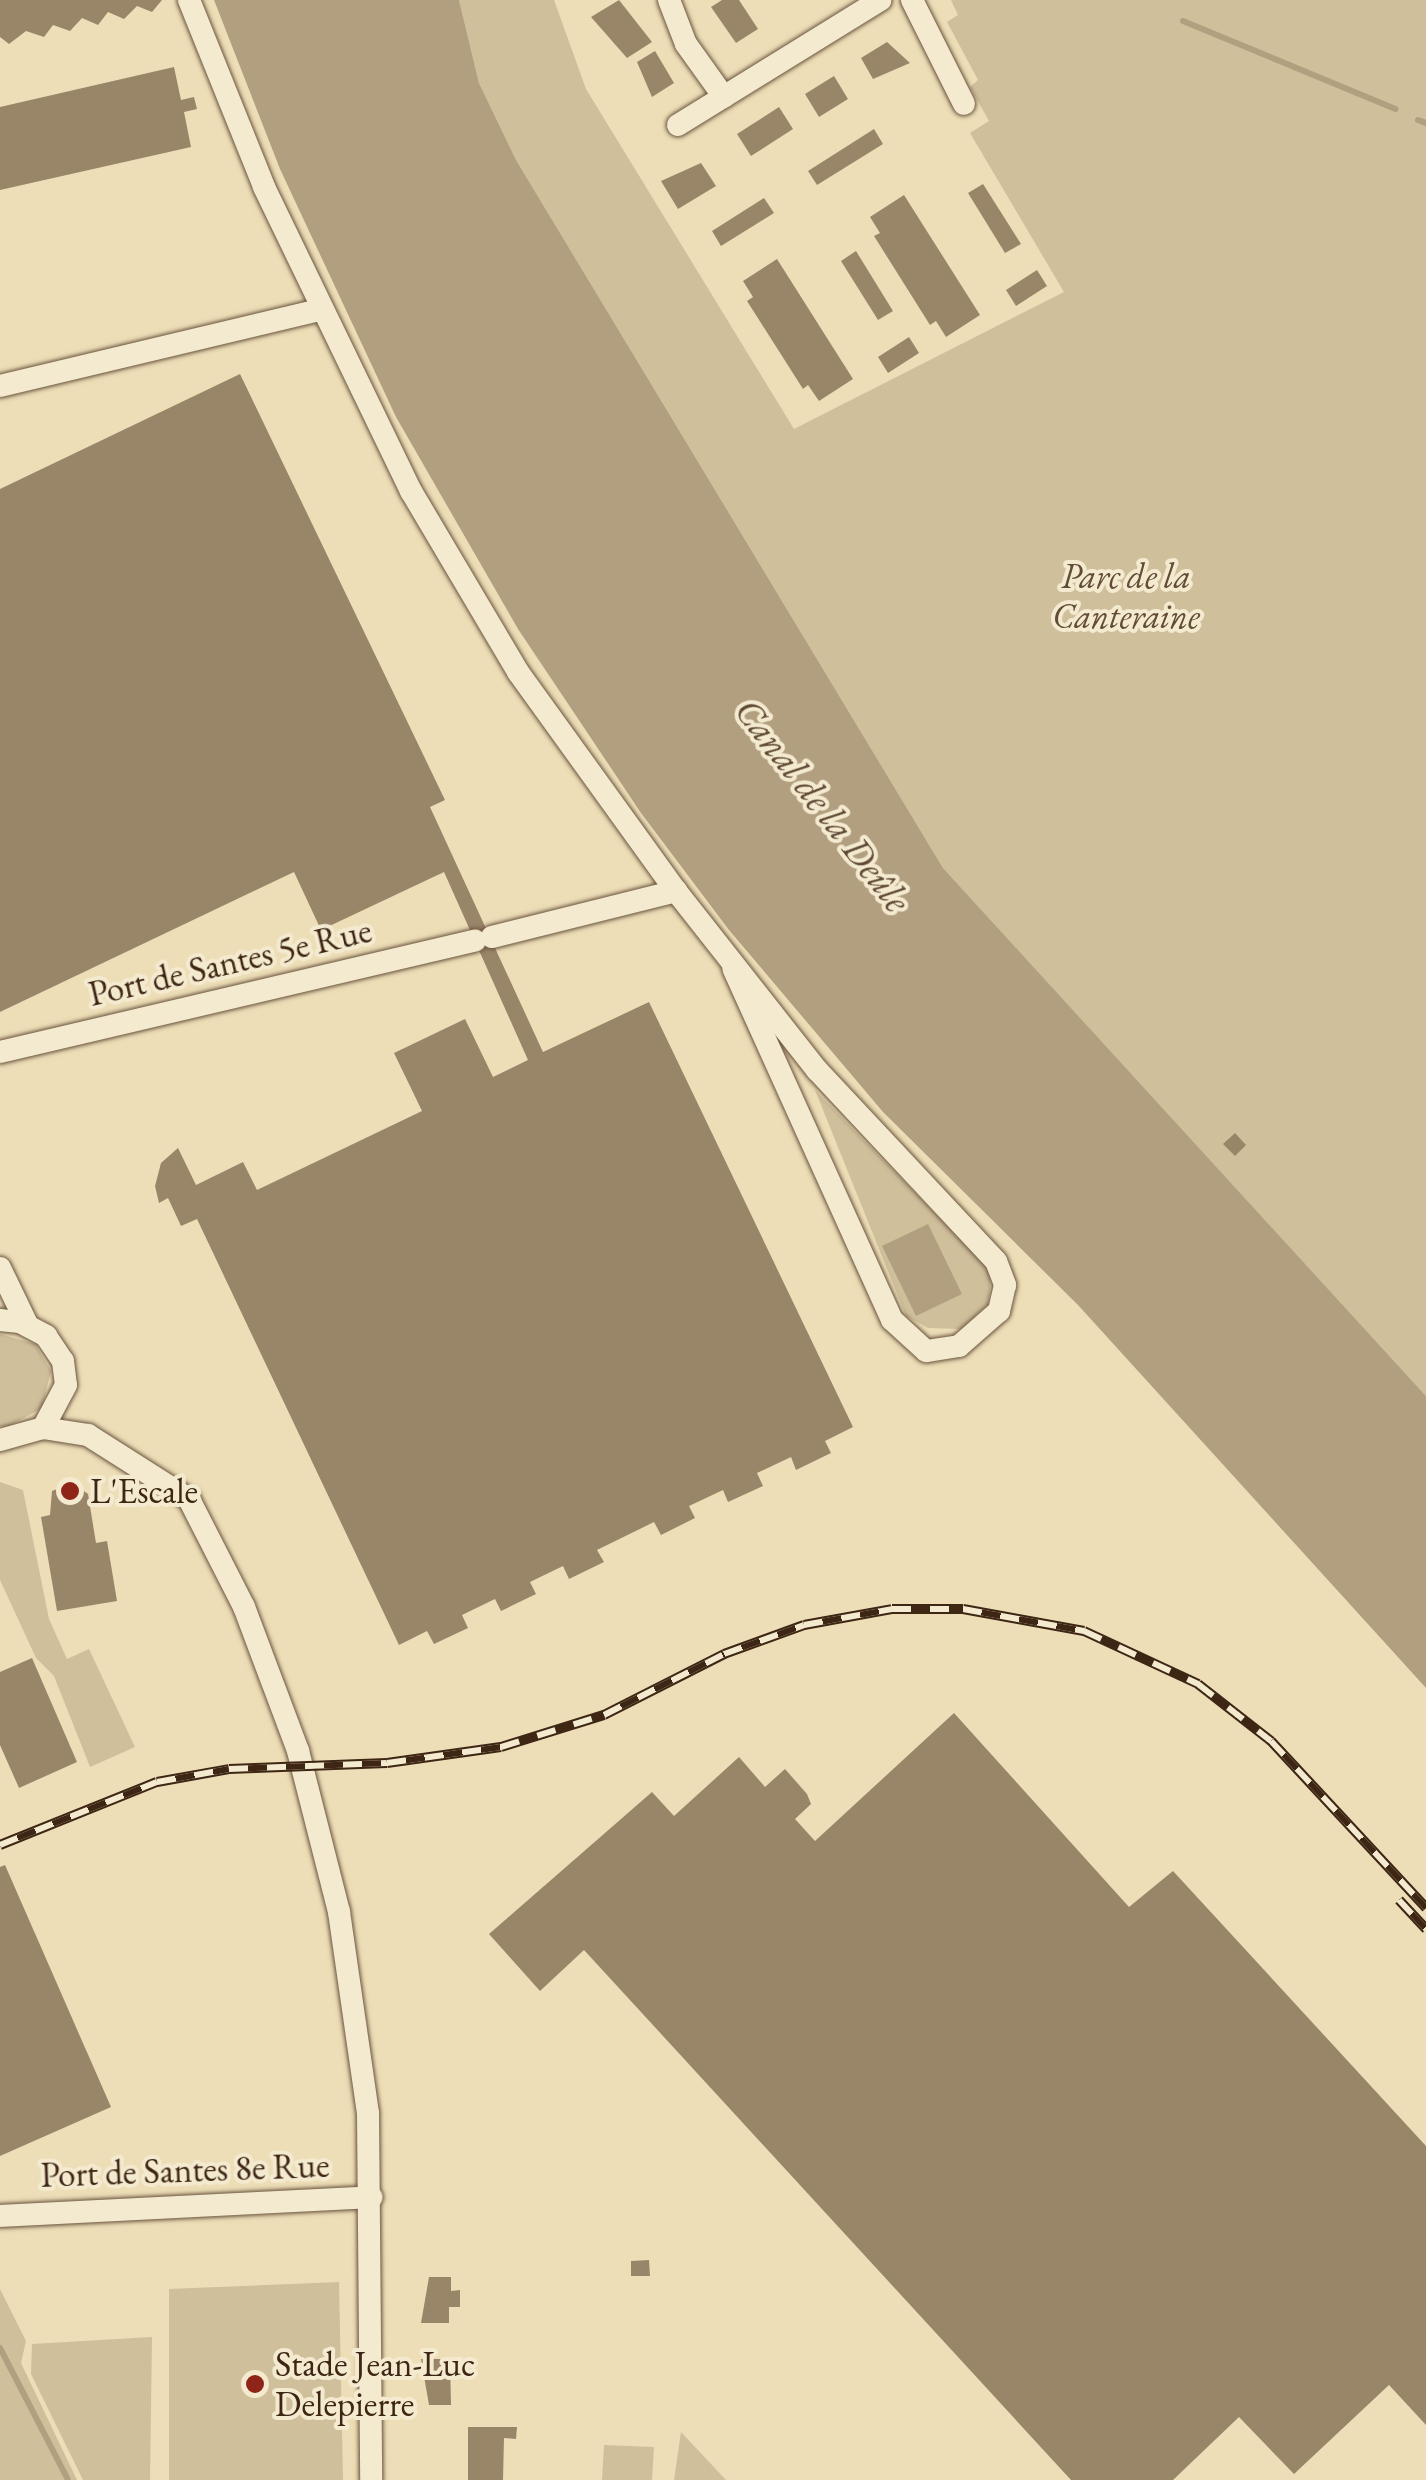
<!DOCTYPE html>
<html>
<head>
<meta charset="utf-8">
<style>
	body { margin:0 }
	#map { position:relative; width:1426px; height:2480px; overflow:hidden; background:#eddeb7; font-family:"EB Garamond",serif }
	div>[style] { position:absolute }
	.green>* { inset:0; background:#cfbf9b }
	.water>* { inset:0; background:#b29f80 }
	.stream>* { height:6px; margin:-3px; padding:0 3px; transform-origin:3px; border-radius:3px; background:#b29f80 }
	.building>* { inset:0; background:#998669 }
	.roads { filter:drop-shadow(0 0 2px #6a543e) drop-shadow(0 0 2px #6a543e) }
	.street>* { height:22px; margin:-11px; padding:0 11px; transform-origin:11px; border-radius:11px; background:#f3ead0 }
	.rail>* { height:10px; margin-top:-5px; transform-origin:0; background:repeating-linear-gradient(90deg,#f3ead0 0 19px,#3e2615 0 38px); box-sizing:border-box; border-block:2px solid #3e2615 }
	.dots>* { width:28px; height:28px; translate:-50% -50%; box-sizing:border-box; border:5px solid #f3ead0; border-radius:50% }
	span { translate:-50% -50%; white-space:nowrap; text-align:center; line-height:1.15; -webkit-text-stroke:8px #f3ead0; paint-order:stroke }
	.park-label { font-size:35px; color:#624c36; font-style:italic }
	.street-label { font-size:35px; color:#3e2615 }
	.poi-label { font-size:35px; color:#3e2615 }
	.left { translate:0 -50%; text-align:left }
	.water-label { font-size:38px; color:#614a35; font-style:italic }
</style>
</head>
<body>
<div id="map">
	<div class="green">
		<div style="clip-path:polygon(459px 0,554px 0,586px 89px,794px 429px,1064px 292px,970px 133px,989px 121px,970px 87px,978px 80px,947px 22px,958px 15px,951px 0,1426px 0,1426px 1396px,943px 868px,516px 160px,479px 83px)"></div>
		<div style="clip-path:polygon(815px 1090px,983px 1263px,991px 1277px,988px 1304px,961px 1329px,928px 1328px,906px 1316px)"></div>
		<div style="clip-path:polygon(0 1334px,35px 1344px,51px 1371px,42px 1408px,9px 1426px,0 1426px)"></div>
		<div style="clip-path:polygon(0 1482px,23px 1490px,49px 1619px,67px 1659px,89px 1649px,135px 1747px,90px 1767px,54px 1676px,36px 1658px,0 1580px)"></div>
		<div style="clip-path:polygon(339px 2282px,343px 2480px,169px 2480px,169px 2289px)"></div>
		<div style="clip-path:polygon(0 2289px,26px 2341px,21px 2363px,77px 2480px,0 2480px)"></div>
		<div style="clip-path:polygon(152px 2337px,150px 2480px,83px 2480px,31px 2374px,32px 2344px)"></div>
		<div style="clip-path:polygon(681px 2432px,726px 2480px,674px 2480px)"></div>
		<div style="clip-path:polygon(604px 2445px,654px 2447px,652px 2480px,602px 2480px)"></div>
	</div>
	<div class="water">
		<div style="clip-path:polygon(214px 0,459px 0,479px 83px,516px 160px,943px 868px,1426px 1396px,1426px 1688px,1078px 1305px,883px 1112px,729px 930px,641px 813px,518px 629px,396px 417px,280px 169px)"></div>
		<div style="clip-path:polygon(928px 1224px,962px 1294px,916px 1316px,882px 1246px)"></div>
	</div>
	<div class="stream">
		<div style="left:1183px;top:21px;width:230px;rotate:22.5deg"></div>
		<div style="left:1418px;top:120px;width:9px;rotate:21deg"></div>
		<div style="left:0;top:2348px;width:148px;rotate:62.7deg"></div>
	</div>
	<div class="building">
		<div style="clip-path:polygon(0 0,162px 0,152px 12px,137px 6px,124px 19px,108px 12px,98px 25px,82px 18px,70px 31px,53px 25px,44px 37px,26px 31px,9px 44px,0 37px)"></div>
		<div style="clip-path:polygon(619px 0,652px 42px,627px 58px,591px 17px)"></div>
		<div style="clip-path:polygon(722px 0,739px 0,758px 29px,736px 43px,711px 7px)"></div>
		<div style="clip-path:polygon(887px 42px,910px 63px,873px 79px,861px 58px)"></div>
		<div style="clip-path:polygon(655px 51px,674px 83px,652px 97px,637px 62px)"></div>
		<div style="clip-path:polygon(174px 67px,181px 100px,194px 97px,197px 109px,184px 112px,191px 147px,0 190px,0 107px)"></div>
		<div style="clip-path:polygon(834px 76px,848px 99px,819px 117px,805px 94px)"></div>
		<div style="clip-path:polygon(779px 107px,793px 129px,751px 156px,737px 134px)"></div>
		<div style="clip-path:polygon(874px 129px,883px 144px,817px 185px,808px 171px)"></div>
		<div style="clip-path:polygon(701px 163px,716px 186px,678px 209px,661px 181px)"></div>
		<div style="clip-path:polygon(983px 184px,1021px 244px,1005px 253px,968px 193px)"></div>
		<div style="clip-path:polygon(904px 195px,980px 315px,946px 337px,936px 321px,930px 325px,874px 236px,880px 233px,870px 217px)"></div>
		<div style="clip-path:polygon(764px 198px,774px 213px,721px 246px,712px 231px)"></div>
		<div style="clip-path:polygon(856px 251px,893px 311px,878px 320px,841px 261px)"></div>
		<div style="clip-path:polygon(777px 259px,853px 379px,819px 401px,808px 385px,803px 389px,747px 301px,753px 297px,743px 281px)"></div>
		<div style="clip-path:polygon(1037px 270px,1047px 286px,1016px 306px,1006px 290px)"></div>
		<div style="clip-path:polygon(909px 337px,919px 353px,888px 373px,878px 357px)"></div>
		<div style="clip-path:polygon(240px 374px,445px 800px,430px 807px,543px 1052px,649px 1002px,853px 1427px,825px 1441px,831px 1453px,796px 1470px,791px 1457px,757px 1473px,763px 1486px,728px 1502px,723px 1490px,689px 1506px,695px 1518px,661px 1535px,654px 1522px,597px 1550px,604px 1562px,569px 1579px,563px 1566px,530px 1582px,536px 1594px,501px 1611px,495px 1599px,462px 1615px,468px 1628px,434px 1644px,427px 1631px,399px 1645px,197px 1219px,181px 1226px,168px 1198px,159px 1203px,155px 1186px,161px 1163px,178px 1148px,196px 1185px,243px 1162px,257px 1190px,422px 1111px,394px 1053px,465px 1019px,493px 1077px,528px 1060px,444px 872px,321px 930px,294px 872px,0 1012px,0 489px)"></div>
		<div style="clip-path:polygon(1235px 1133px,1246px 1145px,1235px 1156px,1223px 1144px)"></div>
		<div style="clip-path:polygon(73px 1483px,88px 1494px,96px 1543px,107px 1541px,117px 1601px,57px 1611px,41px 1517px,50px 1515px,52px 1491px)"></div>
		<div style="clip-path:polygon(32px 1658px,77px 1762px,19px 1788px,0 1745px,0 1672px)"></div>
		<div style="clip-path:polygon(954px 1713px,1129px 1907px,1173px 1871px,1426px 2146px,1426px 2425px,1389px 2385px,1294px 2474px,1239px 2417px,1173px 2480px,1071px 2480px,584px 1950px,540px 1991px,489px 1934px,652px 1792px,674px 1816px,739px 1757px,765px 1787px,785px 1769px,807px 1794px,811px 1804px,795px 1819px,815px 1841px)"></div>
		<div style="clip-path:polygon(5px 1865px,111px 2107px,0 2156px,0 1867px)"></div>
		<div style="clip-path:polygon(649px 2260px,650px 2276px,631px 2276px,631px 2261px)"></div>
		<div style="clip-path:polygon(429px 2277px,451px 2277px,451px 2291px,460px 2290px,460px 2307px,449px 2307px,449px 2323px,421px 2323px)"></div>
		<div style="clip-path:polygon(421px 2359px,450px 2359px,451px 2405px,429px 2405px)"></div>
		<div style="clip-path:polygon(468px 2427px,517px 2427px,516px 2439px,504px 2438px,503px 2480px,468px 2480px)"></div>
	</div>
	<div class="roads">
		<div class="street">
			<div style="left:189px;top:0;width:201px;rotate:68.1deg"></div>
			<div style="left:264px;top:187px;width:338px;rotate:64.2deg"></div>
			<div style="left:411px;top:491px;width:210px;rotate:59.4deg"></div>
			<div style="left:518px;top:672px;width:270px;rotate:54.2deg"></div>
			<div style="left:669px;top:0;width:47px;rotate:68.9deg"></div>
			<div style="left:686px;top:44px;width:65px;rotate:54.4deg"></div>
			<div style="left:912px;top:0;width:116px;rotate:63.4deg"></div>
			<div style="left:678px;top:125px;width:238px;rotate:-31.7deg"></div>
			<div style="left:0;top:386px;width:329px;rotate:-13.4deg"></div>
			<div style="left:492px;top:937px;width:190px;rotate:-14deg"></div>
			<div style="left:676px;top:891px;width:228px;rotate:51.8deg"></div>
			<div style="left:817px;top:1070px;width:262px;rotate:46.9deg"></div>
			<div style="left:996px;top:1261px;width:26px;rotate:69deg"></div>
			<div style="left:1005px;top:1285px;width:27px;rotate:103deg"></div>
			<div style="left:999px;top:1311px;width:53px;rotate:138.8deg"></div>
			<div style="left:959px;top:1346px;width:33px;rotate:171deg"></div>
			<div style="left:926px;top:1351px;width:46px;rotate:-137.6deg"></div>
			<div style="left:892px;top:1320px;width:386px;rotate:-114.3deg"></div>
			<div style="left:0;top:1052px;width:488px;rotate:-13.2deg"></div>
			<div style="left:0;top:1268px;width:62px;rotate:64.3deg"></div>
			<div style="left:0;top:1320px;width:20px;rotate:6deg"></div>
			<div style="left:20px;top:1322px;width:30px;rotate:28deg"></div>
			<div style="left:46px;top:1336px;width:30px;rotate:56deg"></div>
			<div style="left:63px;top:1361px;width:24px;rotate:83deg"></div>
			<div style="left:66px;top:1385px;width:49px;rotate:118.1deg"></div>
			<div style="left:43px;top:1428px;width:45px;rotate:164.4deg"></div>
			<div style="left:43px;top:1428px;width:46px;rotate:8.8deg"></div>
			<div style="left:88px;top:1435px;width:120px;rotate:32.4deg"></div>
			<div style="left:189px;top:1499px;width:121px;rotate:63deg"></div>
			<div style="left:244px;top:1607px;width:154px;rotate:69.4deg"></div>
			<div style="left:298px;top:1751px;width:166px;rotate:75.7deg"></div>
			<div style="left:339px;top:1912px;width:203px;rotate:81.8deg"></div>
			<div style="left:368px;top:2113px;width:367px;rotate:89.5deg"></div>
			<div style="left:0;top:2216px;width:372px;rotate:-2.9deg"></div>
		</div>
	</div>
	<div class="rail">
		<div style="left:0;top:1845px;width:169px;rotate:-21.9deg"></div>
		<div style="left:157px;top:1782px;width:73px;rotate:-10.2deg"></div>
		<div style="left:229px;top:1769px;width:158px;rotate:-2.2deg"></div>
		<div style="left:387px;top:1763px;width:115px;rotate:-8deg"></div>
		<div style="left:501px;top:1747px;width:108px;rotate:-17.3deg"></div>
		<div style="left:604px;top:1715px;width:135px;rotate:-26.9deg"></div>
		<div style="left:724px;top:1654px;width:85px;rotate:-19.9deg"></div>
		<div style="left:804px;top:1625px;width:89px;rotate:-10.3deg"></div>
		<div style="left:892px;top:1609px;width:71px"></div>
		<div style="left:963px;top:1609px;width:123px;rotate:10.3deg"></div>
		<div style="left:1084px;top:1631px;width:126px;rotate:24.9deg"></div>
		<div style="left:1198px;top:1684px;width:93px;rotate:38deg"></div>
		<div style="left:1271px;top:1741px;width:228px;rotate:47.1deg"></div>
		<div style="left:1399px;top:1900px;width:40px;rotate:47deg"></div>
	</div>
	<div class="dots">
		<div style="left:70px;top:1491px;background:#8f2418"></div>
		<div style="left:255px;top:2384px;background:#8f2418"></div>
	</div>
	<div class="park-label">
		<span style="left:1126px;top:596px">Parc de la<br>Canteraine</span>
	</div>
	<div class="street-label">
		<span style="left:230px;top:962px;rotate:-13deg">Port de Santes 5e Rue</span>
		<span style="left:185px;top:2170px;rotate:-2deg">Port de Santes 8e Rue</span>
	</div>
	<div class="poi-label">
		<span class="left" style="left:90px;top:1491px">L'Escale</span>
		<span class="left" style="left:275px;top:2384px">Stade Jean-Luc<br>Delepierre</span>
	</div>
	<div class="water-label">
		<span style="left:823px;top:805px;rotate:52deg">Canal de la Deûle</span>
	</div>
</div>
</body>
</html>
